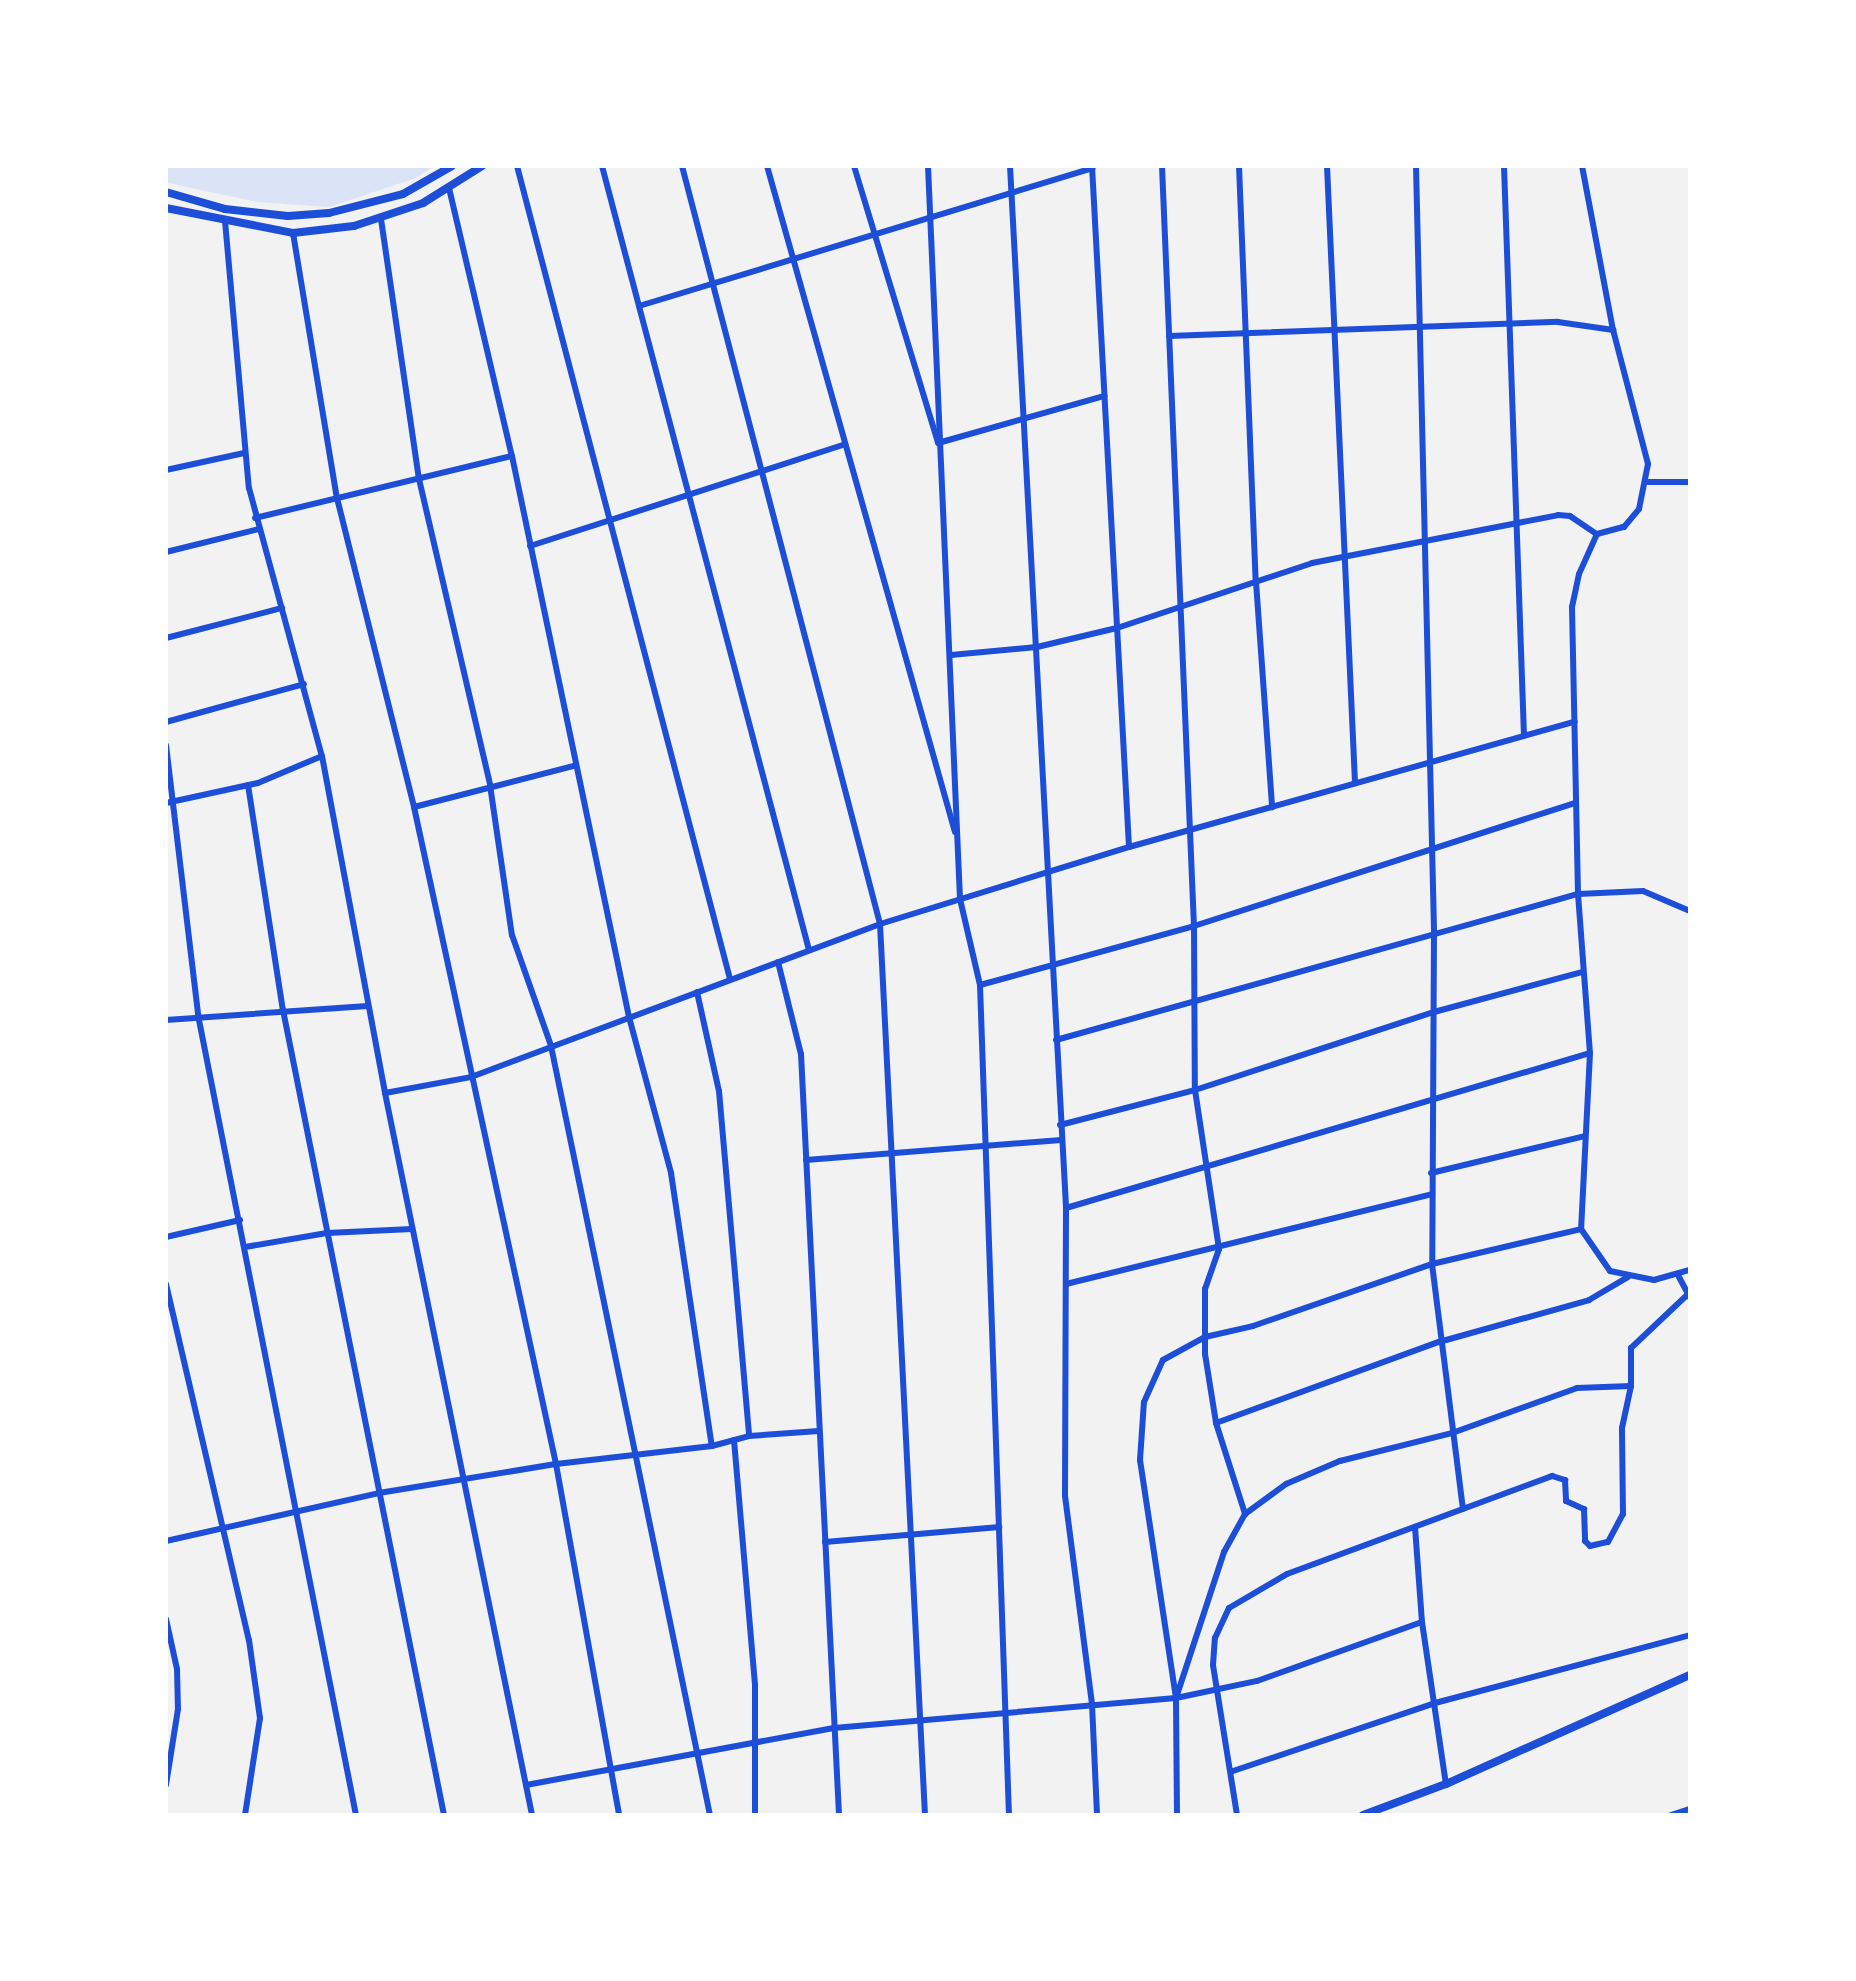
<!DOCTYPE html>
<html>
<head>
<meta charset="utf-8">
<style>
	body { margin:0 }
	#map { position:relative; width:1856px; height:1981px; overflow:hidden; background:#f2f2f2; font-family:"Noto Sans",sans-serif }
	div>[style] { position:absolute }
	.green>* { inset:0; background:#dbe4f7 }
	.minor>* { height:6px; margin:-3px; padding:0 3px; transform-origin:3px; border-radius:3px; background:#1d4ed8 }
	.tertiary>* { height:8px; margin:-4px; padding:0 4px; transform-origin:4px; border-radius:4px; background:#1d4ed8 }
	span { translate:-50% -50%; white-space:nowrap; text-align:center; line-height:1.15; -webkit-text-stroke:8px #fff; paint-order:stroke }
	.frame { position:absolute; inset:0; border:168px solid #fff; pointer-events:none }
</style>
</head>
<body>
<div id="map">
	<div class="green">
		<div style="clip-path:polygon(166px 166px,434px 166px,416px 178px,329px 207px,257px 202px,182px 186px,166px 182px)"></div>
	</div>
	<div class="minor">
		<div style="left:517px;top:166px;width:840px;rotate:75.32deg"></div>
		<div style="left:602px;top:166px;width:811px;rotate:75.21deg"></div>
		<div style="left:682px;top:166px;width:783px;rotate:75.36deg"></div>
		<div style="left:880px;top:924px;width:892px;rotate:87.11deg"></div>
		<div style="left:767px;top:166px;width:692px;rotate:74.24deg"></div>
		<div style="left:854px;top:166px;width:289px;rotate:73.1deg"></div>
		<div style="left:938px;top:443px;width:173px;rotate:-15.8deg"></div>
		<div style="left:928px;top:166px;width:734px;rotate:87.5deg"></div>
		<div style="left:960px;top:899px;width:88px;rotate:76.9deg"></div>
		<div style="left:980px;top:985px;width:831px;rotate:88deg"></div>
		<div style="left:1010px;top:166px;width:1044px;rotate:86.92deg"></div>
		<div style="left:1066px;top:1208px;width:288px;rotate:90.2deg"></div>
		<div style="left:1065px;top:1496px;width:210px;rotate:82.6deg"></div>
		<div style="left:1092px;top:1704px;width:111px;rotate:87.4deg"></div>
		<div style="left:1092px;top:166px;width:682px;rotate:86.89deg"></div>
		<div style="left:1162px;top:166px;width:761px;rotate:87.59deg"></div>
		<div style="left:1194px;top:926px;width:164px;rotate:89.7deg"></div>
		<div style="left:1195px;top:1090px;width:161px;rotate:81.4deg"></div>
		<div style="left:1219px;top:1249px;width:42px;rotate:109.3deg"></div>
		<div style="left:1205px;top:1289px;width:65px;rotate:90deg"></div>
		<div style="left:1205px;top:1354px;width:70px;rotate:80.9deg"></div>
		<div style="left:1216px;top:1423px;width:96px;rotate:72.3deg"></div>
		<div style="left:1239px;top:166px;width:416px;rotate:87.7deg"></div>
		<div style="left:1256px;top:582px;width:226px;rotate:85.9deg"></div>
		<div style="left:1327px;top:166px;width:618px;rotate:87.4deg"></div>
		<div style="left:1416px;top:166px;width:766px;rotate:88.65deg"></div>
		<div style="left:1434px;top:932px;width:332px;rotate:90.3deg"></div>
		<div style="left:1432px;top:1264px;width:247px;rotate:82.8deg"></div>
		<div style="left:1504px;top:166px;width:570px;rotate:87.99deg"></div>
		<div style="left:449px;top:188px;width:275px;rotate:76.8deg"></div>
		<div style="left:512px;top:456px;width:573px;rotate:78.22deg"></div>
		<div style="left:629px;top:1017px;width:162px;rotate:74.9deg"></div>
		<div style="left:671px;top:1173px;width:276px;rotate:81.5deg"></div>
		<div style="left:381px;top:219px;width:263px;rotate:81.7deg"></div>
		<div style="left:419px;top:479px;width:314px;rotate:76.9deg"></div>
		<div style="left:490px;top:785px;width:152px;rotate:81.7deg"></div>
		<div style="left:512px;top:935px;width:118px;rotate:70.6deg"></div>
		<div style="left:551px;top:1046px;width:785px;rotate:78.32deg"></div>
		<div style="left:225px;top:221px;width:268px;rotate:84.9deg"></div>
		<div style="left:249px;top:488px;width:278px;rotate:74.8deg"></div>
		<div style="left:322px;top:756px;width:343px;rotate:79.4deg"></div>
		<div style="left:385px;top:1093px;width:737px;rotate:78.49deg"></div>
		<div style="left:293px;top:233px;width:269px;rotate:80.6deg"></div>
		<div style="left:337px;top:498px;width:318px;rotate:76deg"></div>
		<div style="left:414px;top:807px;width:672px;rotate:77.8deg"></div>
		<div style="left:556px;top:1464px;width:357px;rotate:79.8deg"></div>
		<div style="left:639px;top:306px;width:474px;rotate:-16.9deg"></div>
		<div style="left:1169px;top:336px;width:389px;rotate:-2.1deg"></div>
		<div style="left:1558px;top:322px;width:56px;rotate:8.3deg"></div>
		<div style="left:166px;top:470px;width:80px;rotate:-12.3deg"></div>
		<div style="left:1648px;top:482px;width:42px"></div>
		<div style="left:255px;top:518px;width:264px;rotate:-13.6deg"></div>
		<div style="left:1597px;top:534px;width:44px;rotate:114.2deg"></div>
		<div style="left:1579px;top:574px;width:34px;rotate:102deg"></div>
		<div style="left:1572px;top:607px;width:287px;rotate:88.8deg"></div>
		<div style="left:1578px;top:894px;width:159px;rotate:85.7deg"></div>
		<div style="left:1590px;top:1053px;width:176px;rotate:92.9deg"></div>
		<div style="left:1581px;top:1229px;width:51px;rotate:55.4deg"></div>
		<div style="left:1610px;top:1271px;width:45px;rotate:11.6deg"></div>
		<div style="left:1654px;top:1280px;width:37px;rotate:-16deg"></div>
		<div style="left:530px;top:546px;width:331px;rotate:-17.9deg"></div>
		<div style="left:166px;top:552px;width:96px;rotate:-13.9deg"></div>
		<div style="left:166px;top:638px;width:120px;rotate:-14.5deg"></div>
		<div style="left:951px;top:655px;width:86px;rotate:-5.3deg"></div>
		<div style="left:1037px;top:647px;width:82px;rotate:-13.4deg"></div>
		<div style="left:1117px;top:628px;width:206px;rotate:-18.4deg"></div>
		<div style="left:1312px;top:563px;width:251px;rotate:-11deg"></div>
		<div style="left:1558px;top:515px;width:12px;rotate:5deg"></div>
		<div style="left:1570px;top:516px;width:32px;rotate:34deg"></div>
		<div style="left:1597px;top:534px;width:28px;rotate:-15deg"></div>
		<div style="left:1624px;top:527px;width:23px;rotate:-50deg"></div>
		<div style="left:1639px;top:509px;width:46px;rotate:-78.7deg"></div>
		<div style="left:1648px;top:464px;width:138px;rotate:-104.6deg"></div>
		<div style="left:1613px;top:330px;width:167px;rotate:-100.7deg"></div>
		<div style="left:166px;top:722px;width:143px;rotate:-15.4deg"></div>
		<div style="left:166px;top:745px;width:272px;rotate:83.2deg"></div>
		<div style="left:198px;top:1015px;width:815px;rotate:78.83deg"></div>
		<div style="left:248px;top:785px;width:228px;rotate:81.2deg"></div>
		<div style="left:283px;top:1010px;width:821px;rotate:78.69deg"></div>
		<div style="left:166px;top:803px;width:94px;rotate:-12.3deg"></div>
		<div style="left:258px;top:783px;width:69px;rotate:-22.9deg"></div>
		<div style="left:414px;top:807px;width:165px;rotate:-14.4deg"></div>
		<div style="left:778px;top:962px;width:95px;rotate:76deg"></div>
		<div style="left:801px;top:1054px;width:762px;rotate:87.14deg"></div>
		<div style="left:980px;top:985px;width:222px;rotate:-15.4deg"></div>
		<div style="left:1194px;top:926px;width:400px;rotate:-17.9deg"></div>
		<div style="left:697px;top:992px;width:101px;rotate:77.5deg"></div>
		<div style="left:719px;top:1091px;width:346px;rotate:85deg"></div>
		<div style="left:166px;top:1020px;width:202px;rotate:-4deg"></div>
		<div style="left:1056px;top:1040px;width:542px;rotate:-15.63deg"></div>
		<div style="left:1578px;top:894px;width:65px;rotate:-2.6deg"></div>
		<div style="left:1643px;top:891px;width:51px;rotate:23.1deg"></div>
		<div style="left:385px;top:1093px;width:87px;rotate:-10.5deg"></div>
		<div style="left:471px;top:1077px;width:437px;rotate:-20.5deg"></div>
		<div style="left:880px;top:924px;width:261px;rotate:-17.2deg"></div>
		<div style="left:1129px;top:847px;width:463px;rotate:-15.7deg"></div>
		<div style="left:1060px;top:1125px;width:139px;rotate:-14.5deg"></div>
		<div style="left:1195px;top:1090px;width:251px;rotate:-18.1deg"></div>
		<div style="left:1434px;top:1012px;width:153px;rotate:-15.1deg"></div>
		<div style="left:806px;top:1160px;width:256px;rotate:-4.5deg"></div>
		<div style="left:1431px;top:1173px;width:158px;rotate:-13.5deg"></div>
		<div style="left:1066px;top:1208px;width:546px;rotate:-16.48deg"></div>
		<div style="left:166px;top:1237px;width:76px;rotate:-12.9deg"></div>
		<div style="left:245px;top:1247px;width:83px;rotate:-9.7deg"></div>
		<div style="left:327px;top:1233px;width:85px;rotate:-2.7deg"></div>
		<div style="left:1679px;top:1277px;width:24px;rotate:62deg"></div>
		<div style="left:166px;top:1284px;width:366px;rotate:76.9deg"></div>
		<div style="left:249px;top:1640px;width:79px;rotate:82deg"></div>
		<div style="left:260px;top:1718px;width:98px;rotate:98.8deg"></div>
		<div style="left:1066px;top:1284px;width:377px;rotate:-13.8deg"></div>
		<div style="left:1216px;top:1423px;width:237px;rotate:-20deg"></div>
		<div style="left:1439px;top:1342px;width:156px;rotate:-15.6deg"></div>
		<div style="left:1589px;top:1300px;width:45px;rotate:-30.5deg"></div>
		<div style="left:734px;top:1440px;width:246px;rotate:85.1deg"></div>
		<div style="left:755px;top:1685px;width:130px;rotate:90deg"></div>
		<div style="left:1415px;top:1527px;width:95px;rotate:85.8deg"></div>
		<div style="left:1422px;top:1622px;width:164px;rotate:81.6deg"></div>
		<div style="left:166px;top:1541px;width:218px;rotate:-12.7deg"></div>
		<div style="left:379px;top:1493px;width:179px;rotate:-9.3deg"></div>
		<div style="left:556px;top:1464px;width:157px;rotate:-6.6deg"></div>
		<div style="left:712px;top:1446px;width:38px;rotate:-15deg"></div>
		<div style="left:749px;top:1436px;width:70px;rotate:-4.1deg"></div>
		<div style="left:825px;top:1542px;width:175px;rotate:-4.9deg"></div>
		<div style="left:166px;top:1619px;width:51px;rotate:77.6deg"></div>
		<div style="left:177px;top:1669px;width:40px;rotate:88.6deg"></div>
		<div style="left:178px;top:1709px;width:77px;rotate:99deg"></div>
		<div style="left:1176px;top:1698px;width:154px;rotate:-71.8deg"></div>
		<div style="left:1224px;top:1552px;width:43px;rotate:-61.1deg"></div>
		<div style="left:1245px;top:1514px;width:51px;rotate:-36.2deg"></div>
		<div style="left:1286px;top:1484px;width:59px;rotate:-23.1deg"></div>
		<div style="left:1340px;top:1461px;width:115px;rotate:-14deg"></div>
		<div style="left:1452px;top:1433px;width:133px;rotate:-19.8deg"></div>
		<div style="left:1577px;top:1388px;width:54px;rotate:-2.1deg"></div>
		<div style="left:1631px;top:1386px;width:38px;rotate:-90deg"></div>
		<div style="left:1631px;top:1348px;width:76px;rotate:-43.4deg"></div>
		<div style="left:1233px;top:1771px;width:213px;rotate:-18.6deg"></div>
		<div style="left:1435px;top:1703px;width:264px;rotate:-14.9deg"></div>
		<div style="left:526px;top:1785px;width:313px;rotate:-10.5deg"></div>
		<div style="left:834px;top:1728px;width:343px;rotate:-5deg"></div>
		<div style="left:1176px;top:1698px;width:83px;rotate:-11.9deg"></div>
		<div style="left:1257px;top:1681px;width:175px;rotate:-19.7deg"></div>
		<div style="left:1177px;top:1815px;width:117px;rotate:-90.5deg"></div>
		<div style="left:1176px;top:1698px;width:241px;rotate:-98.6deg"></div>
		<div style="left:1140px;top:1460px;width:58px;rotate:-86.1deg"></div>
		<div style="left:1144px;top:1402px;width:46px;rotate:-65.7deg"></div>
		<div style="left:1163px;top:1360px;width:48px;rotate:-28.7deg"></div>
		<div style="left:1205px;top:1337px;width:49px;rotate:-12.9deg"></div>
		<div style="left:1253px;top:1326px;width:189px;rotate:-19.1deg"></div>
		<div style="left:1432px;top:1264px;width:153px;rotate:-13.2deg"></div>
		<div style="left:1237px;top:1815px;width:152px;rotate:-99.1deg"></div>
		<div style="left:1213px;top:1665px;width:27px;rotate:-86deg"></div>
		<div style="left:1215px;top:1638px;width:33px;rotate:-65deg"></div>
		<div style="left:1229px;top:1608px;width:67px;rotate:-30.4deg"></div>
		<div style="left:1287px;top:1574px;width:283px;rotate:-20.3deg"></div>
		<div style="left:1552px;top:1476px;width:14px;rotate:17deg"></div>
		<div style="left:1565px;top:1480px;width:21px;rotate:87deg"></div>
		<div style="left:1566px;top:1501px;width:20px;rotate:24deg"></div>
		<div style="left:1584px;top:1509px;width:32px;rotate:88deg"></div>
		<div style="left:1585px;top:1541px;width:7px;rotate:45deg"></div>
		<div style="left:1590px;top:1546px;width:18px;rotate:-13deg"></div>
		<div style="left:1608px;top:1542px;width:32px;rotate:-62deg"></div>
		<div style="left:1623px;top:1514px;width:86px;rotate:-90.7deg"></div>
		<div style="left:1622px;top:1428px;width:43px;rotate:-77.9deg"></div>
		<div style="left:1671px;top:1815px;width:20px;rotate:-18deg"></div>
	</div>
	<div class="tertiary">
		<div style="left:166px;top:192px;width:61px;rotate:16.1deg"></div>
		<div style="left:225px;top:209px;width:63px;rotate:6.3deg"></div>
		<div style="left:288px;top:216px;width:41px;rotate:-4.2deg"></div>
		<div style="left:329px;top:213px;width:76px;rotate:-14.4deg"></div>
		<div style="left:403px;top:194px;width:56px;rotate:-29.7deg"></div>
		<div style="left:166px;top:208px;width:129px;rotate:11.1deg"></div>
		<div style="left:293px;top:233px;width:61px;rotate:-6.5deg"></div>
		<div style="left:354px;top:226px;width:73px;rotate:-18.4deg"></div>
		<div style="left:423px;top:203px;width:70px;rotate:-32.1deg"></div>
		<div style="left:1363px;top:1815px;width:89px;rotate:-20.5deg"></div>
		<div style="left:1446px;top:1784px;width:267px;rotate:-24.1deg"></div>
	</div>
	<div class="frame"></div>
</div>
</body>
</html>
